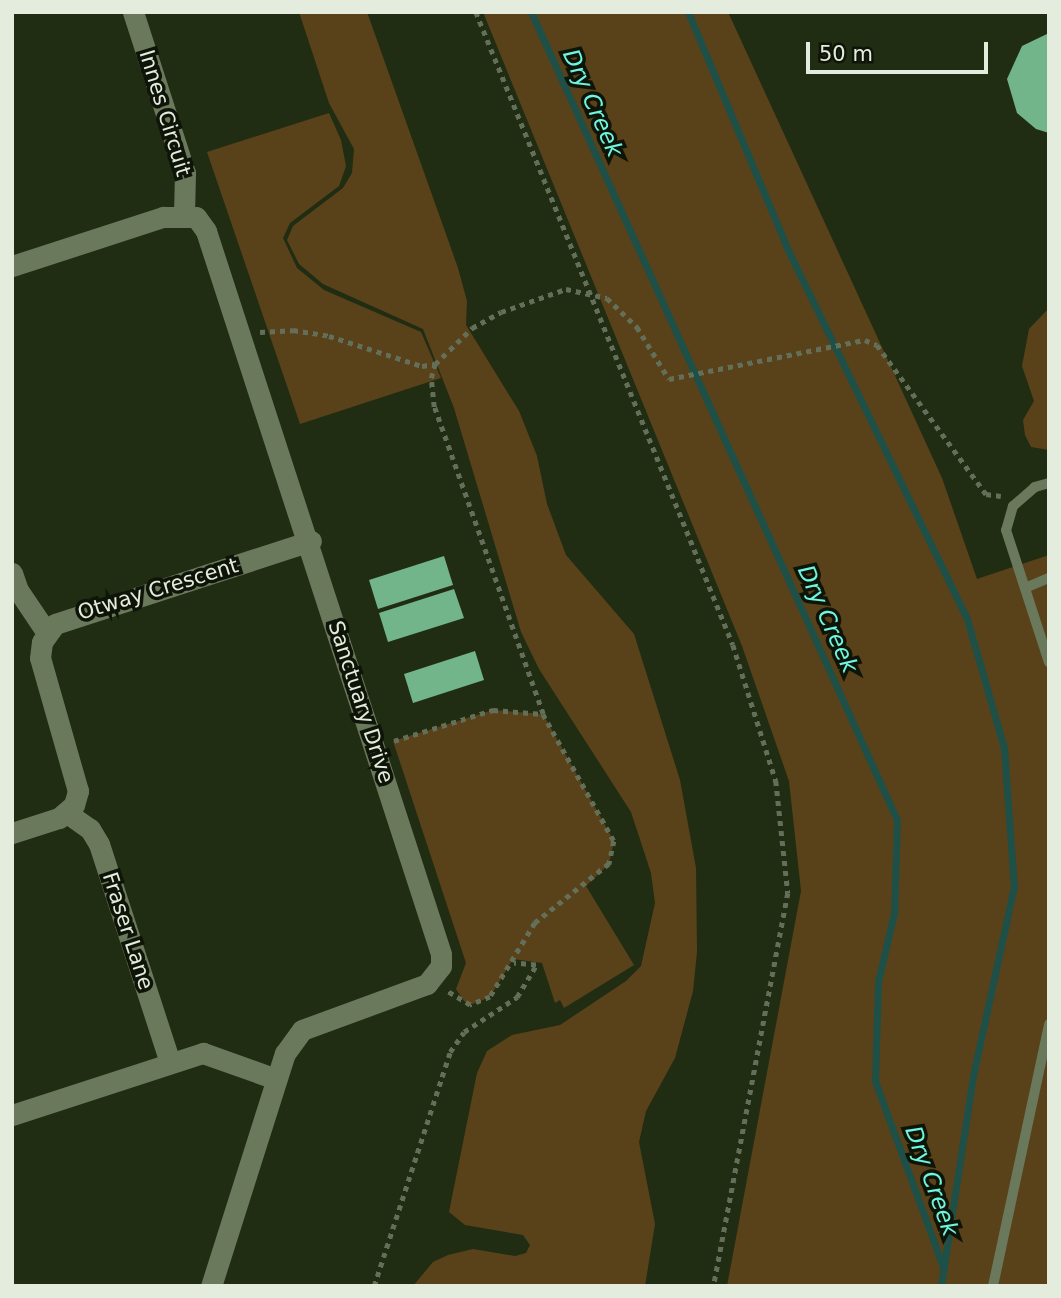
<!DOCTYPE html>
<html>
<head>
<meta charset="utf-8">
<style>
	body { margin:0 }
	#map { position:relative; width:1061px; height:1298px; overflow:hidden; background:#212d13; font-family:"DejaVu Sans",sans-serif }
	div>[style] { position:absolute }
	.green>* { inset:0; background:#59421a }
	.stream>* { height:7px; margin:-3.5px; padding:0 3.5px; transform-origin:3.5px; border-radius:3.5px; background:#1e5048 }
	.building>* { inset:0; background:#72b58a }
	.path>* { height:4.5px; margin-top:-2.25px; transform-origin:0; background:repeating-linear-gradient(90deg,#646f59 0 5px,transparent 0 10px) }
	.lane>* { height:10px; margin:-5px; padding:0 5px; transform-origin:5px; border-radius:5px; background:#6a795c }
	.street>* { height:21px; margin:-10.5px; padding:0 10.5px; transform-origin:10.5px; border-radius:10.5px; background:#6a795c }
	span { translate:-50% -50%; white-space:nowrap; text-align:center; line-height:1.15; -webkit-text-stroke:7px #0e1408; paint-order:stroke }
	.street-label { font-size:21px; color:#e4eddd }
	.water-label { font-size:23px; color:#6ff6e0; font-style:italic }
	.frame { position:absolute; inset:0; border:14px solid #e4eddd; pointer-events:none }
	.scale { position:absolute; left:806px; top:42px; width:182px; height:32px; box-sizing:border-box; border:4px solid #e4eddd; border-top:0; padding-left:9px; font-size:21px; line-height:24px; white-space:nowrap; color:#e4eddd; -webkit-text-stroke:5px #0e1408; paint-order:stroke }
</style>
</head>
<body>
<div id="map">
	<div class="green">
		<div style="clip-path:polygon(299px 12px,367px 12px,458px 268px,467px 301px,466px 325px,519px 411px,537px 456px,547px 504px,566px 555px,634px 634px,680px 780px,696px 868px,697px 952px,693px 991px,675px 1058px,646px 1111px,639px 1142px,655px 1224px,645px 1286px,413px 1286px,433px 1262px,448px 1255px,473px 1249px,515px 1256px,526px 1253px,530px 1245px,523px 1235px,465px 1225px,449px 1212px,477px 1073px,487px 1051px,512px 1035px,560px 1025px,626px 981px,641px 966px,655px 903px,651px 873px,631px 812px,539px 669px,521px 632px,454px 408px,423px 329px,323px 284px,299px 264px,287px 240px,293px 226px,343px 188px,352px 173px,354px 149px,329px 103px)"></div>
		<div style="clip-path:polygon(483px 12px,728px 12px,942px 478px,977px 579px,1049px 555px,1049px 1286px,727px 1286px,801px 891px,789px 781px,742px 646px)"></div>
		<div style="clip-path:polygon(329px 113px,341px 140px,346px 166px,339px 186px,290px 223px,283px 238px,297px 268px,324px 290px,421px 332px,441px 378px,300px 424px,207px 152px)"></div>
		<div style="clip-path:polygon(1049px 308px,1049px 450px,1031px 447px,1025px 435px,1023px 420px,1034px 401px,1022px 366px,1029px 329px)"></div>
		<div style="clip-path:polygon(493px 710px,543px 714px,614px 841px,609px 864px,586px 886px,634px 965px,564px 1008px,560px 1000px,555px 1003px,542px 963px,513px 959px,490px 997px,470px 1005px,464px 1001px,456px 989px,466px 963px,393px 741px)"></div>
	</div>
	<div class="stream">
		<div style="left:531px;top:12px;width:887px;rotate:65.63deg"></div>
		<div style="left:897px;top:820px;width:93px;rotate:91.8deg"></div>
		<div style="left:894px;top:913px;width:71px;rotate:103.1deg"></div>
		<div style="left:878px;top:982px;width:99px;rotate:91.7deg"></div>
		<div style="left:875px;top:1081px;width:201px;rotate:69.9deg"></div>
		<div style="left:688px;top:12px;width:256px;rotate:67.2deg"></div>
		<div style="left:787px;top:248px;width:412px;rotate:64.1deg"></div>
		<div style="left:967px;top:619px;width:134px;rotate:74deg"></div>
		<div style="left:1004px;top:748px;width:138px;rotate:85.9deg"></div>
		<div style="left:1014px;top:886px;width:194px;rotate:102.2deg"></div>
		<div style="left:973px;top:1076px;width:212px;rotate:98.7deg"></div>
	</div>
	<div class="building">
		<div style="clip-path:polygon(1049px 33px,1049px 133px,1036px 129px,1017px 113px,1007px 79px,1022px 46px)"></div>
		<div style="clip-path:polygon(444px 556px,453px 585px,378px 609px,369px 580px)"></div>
		<div style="clip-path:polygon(454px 589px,464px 618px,388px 642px,379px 613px)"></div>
		<div style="clip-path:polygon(475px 651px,484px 680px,413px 703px,404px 674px)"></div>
	</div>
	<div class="path">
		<div style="left:476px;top:12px;width:683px;rotate:67.9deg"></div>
		<div style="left:733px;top:645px;width:143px;rotate:72.5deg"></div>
		<div style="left:776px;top:781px;width:113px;rotate:83.9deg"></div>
		<div style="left:788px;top:893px;width:400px;rotate:100.7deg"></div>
		<div style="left:260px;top:332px;width:33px;rotate:-3deg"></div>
		<div style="left:293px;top:330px;width:36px;rotate:9deg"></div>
		<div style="left:329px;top:336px;width:98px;rotate:17.9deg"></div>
		<div style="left:422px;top:366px;width:13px;rotate:-9deg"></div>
		<div style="left:543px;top:714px;width:326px;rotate:-109.5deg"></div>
		<div style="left:434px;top:407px;width:29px;rotate:-96deg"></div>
		<div style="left:431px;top:378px;width:15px;rotate:-74deg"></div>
		<div style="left:435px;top:364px;width:52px;rotate:-44.2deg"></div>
		<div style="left:472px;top:328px;width:33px;rotate:-29deg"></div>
		<div style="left:501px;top:312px;width:69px;rotate:-19.5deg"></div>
		<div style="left:566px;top:289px;width:42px;rotate:12.4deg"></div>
		<div style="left:607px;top:298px;width:42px;rotate:44deg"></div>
		<div style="left:637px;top:327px;width:61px;rotate:58.4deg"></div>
		<div style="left:669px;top:379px;width:200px;rotate:-11.3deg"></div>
		<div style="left:865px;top:340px;width:13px;rotate:23deg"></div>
		<div style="left:877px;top:345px;width:185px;rotate:53.8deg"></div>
		<div style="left:986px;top:494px;width:15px;rotate:8deg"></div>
		<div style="left:394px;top:741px;width:104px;rotate:-17.4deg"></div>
		<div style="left:493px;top:710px;width:50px;rotate:4.6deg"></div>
		<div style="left:543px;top:714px;width:145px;rotate:60.8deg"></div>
		<div style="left:614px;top:841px;width:24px;rotate:102deg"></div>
		<div style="left:609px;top:864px;width:95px;rotate:141.4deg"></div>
		<div style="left:535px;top:923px;width:87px;rotate:121.3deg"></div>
		<div style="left:490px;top:997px;width:22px;rotate:158deg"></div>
		<div style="left:470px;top:1005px;width:27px;rotate:-149deg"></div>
		<div style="left:374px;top:1286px;width:246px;rotate:-72deg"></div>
		<div style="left:450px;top:1052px;width:24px;rotate:-55deg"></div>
		<div style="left:464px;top:1032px;width:64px;rotate:-33.4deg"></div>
		<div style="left:517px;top:997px;width:37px;rotate:-59deg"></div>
		<div style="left:536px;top:965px;width:22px;rotate:-175deg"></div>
	</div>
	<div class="lane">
		<div style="left:1049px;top:483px;width:15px;rotate:164deg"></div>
		<div style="left:1035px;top:487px;width:29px;rotate:139deg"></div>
		<div style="left:1013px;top:506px;width:25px;rotate:106deg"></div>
		<div style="left:1006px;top:530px;width:139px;rotate:72deg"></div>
		<div style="left:1025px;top:588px;width:26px;rotate:-23deg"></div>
		<div style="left:993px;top:1286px;width:268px;rotate:-77.9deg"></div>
	</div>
	<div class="street">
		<div style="left:133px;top:12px;width:169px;rotate:72.1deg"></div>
		<div style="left:185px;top:173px;width:41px;rotate:91.4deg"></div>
		<div style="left:12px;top:266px;width:159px;rotate:-18deg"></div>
		<div style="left:163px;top:217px;width:33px"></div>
		<div style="left:196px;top:217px;width:17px;rotate:54deg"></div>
		<div style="left:206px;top:231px;width:760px;rotate:71.99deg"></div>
		<div style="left:441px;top:954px;width:12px;rotate:90deg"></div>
		<div style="left:441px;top:966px;width:23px;rotate:128deg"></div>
		<div style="left:427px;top:984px;width:133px;rotate:159.8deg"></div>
		<div style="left:302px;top:1030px;width:29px;rotate:126deg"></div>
		<div style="left:285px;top:1053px;width:244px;rotate:107.6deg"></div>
		<div style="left:12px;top:573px;width:18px;rotate:71deg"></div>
		<div style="left:18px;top:590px;width:52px;rotate:56deg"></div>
		<div style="left:67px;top:813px;width:28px;rotate:35deg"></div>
		<div style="left:90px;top:829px;width:17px;rotate:59deg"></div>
		<div style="left:99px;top:844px;width:229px;rotate:72deg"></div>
		<div style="left:12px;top:833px;width:49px;rotate:-17.7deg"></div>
		<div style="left:59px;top:818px;width:20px;rotate:-41deg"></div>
		<div style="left:74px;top:805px;width:15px;rotate:-74deg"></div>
		<div style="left:78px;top:791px;width:138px;rotate:-105.9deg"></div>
		<div style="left:40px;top:658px;width:16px;rotate:-83deg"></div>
		<div style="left:42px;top:642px;width:22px;rotate:-54deg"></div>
		<div style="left:55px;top:624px;width:269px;rotate:-18deg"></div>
		<div style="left:12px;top:1115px;width:201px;rotate:-18deg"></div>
		<div style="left:203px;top:1053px;width:77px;rotate:19.6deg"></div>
	</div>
	<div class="street-label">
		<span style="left:165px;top:113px;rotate:73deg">Innes Circuit</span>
		<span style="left:158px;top:589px;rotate:-17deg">Otway Crescent</span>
		<span style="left:361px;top:702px;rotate:72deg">Sanctuary Drive</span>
		<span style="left:128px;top:931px;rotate:72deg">Fraser Lane</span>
	</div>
	<div class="water-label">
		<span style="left:593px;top:103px;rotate:66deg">Dry Creek</span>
		<span style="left:828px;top:619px;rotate:66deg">Dry Creek</span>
		<span style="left:932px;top:1181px;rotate:70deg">Dry Creek</span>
	</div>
	<div class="frame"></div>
	<div class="scale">50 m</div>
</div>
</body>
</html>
